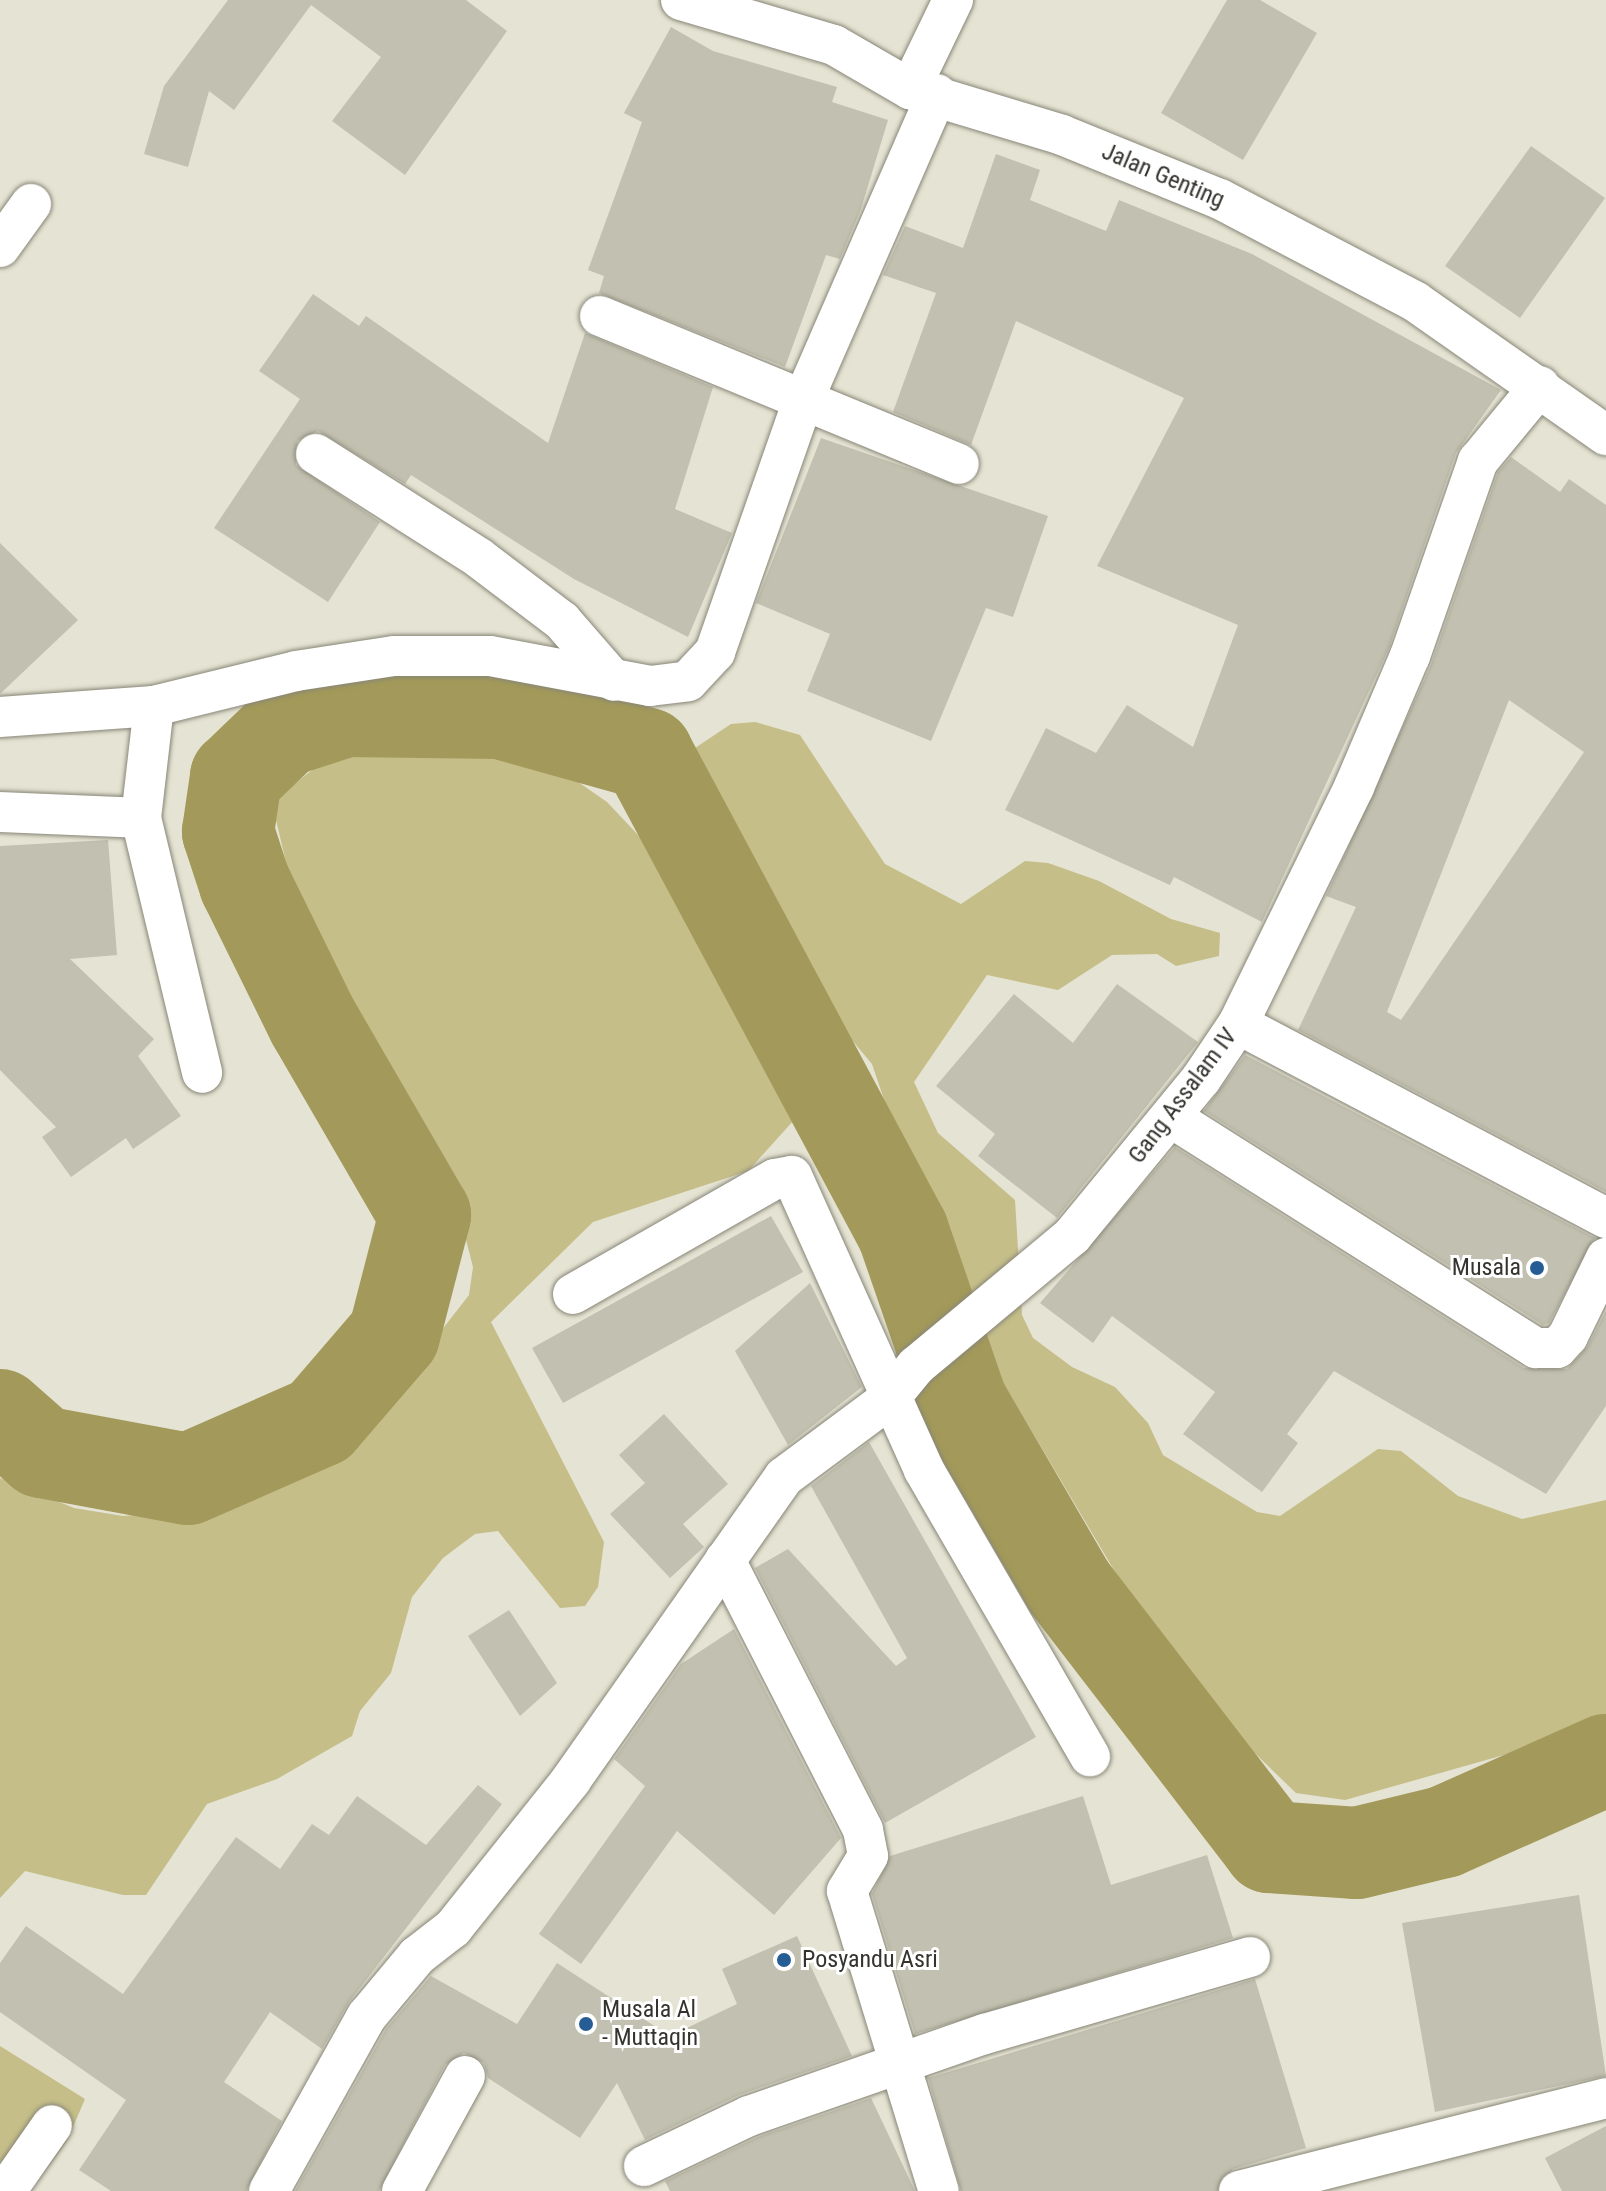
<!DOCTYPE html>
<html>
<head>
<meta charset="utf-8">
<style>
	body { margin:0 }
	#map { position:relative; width:1606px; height:2191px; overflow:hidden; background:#e5e3d3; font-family:"Roboto Condensed",sans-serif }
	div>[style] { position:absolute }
	.green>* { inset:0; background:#c5be89 }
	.river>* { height:92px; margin:-46px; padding:0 46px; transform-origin:46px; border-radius:46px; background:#a2995a }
	.building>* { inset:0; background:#c2c0b0 }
	.roads { filter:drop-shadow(0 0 2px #888677) drop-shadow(0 0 2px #888677) }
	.street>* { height:40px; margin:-20px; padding:0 20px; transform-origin:20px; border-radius:20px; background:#fff }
	.dots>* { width:22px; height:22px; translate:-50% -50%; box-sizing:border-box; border:4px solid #fff; border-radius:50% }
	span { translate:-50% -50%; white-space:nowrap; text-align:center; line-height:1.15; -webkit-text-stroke:6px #fff; paint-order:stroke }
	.street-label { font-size:24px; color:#34332d }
	.poi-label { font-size:24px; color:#34332d }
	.right { translate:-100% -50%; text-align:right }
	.left { translate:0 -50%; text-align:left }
</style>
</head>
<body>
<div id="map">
	<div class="green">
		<div style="clip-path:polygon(755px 722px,800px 735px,885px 864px,961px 904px,1025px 861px,1048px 863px,1099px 881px,1171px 919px,1220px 933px,1219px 956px,1176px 966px,1157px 954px,1112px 955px,1058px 990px,987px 975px,914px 1082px,938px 1133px,1015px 1200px,1022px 1315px,1033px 1338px,1072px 1367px,1115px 1387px,1148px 1423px,1163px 1455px,1257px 1512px,1280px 1516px,1378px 1449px,1401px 1451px,1458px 1496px,1522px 1519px,1606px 1500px,1606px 1726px,1345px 1800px,1296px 1793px,1179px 1680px,979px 1342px,921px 1209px,872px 1064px,795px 972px,743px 877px,692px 750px,731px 724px)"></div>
		<div style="clip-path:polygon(365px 742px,515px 760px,568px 775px,607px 802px,639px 836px,727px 979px,794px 1120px,748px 1171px,593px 1222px,491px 1322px,604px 1542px,598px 1587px,585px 1606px,560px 1608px,498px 1531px,475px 1534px,443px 1558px,412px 1597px,391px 1673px,360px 1711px,352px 1736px,277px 1779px,207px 1804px,146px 1895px,123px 1895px,25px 1871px,0 1898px,0 1478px,74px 1508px,123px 1516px,191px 1511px,297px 1456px,399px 1385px,469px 1295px,473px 1267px,446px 1162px,317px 950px,297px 909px,276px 820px,278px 797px,340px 748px)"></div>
		<div style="clip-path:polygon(0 2046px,85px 2099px,67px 2141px,38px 2181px,0 2191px)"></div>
	</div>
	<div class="river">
		<div style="left:0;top:1415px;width:56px;rotate:41.4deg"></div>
		<div style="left:42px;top:1452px;width:148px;rotate:10.5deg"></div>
		<div style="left:188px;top:1479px;width:144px;rotate:-23.7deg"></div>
		<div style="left:320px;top:1421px;width:113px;rotate:-49.3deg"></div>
		<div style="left:394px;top:1335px;width:124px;rotate:-75.5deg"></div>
		<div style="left:425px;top:1215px;width:223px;rotate:-120.1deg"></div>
		<div style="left:313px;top:1022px;width:154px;rotate:-116.2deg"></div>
		<div style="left:245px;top:884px;width:55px;rotate:-108.1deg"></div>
		<div style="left:228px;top:832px;width:56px;rotate:-81.7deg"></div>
		<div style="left:236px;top:777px;width:66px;rotate:-43.8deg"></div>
		<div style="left:284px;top:731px;width:65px;rotate:-17.9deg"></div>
		<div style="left:346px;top:711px;width:154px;rotate:0.7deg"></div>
		<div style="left:500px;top:713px;width:153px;rotate:15.6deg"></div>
		<div style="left:647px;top:754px;width:542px;rotate:61.83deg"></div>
		<div style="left:903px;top:1232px;width:181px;rotate:71deg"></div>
		<div style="left:962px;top:1403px;width:213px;rotate:59.8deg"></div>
		<div style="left:1069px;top:1587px;width:328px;rotate:52.4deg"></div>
		<div style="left:1269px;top:1847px;width:88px;rotate:3.9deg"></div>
		<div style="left:1357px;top:1853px;width:89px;rotate:-13.6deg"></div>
		<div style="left:1444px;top:1832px;width:177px;rotate:-24deg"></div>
	</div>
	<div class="building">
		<div style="clip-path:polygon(228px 0,466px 0,507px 31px,405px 175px,332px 121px,381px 57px,311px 5px,234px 110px,209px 91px,188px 167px,144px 154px,164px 86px)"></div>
		<div style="clip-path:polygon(1227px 0,1260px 0,1317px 33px,1243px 160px,1161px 113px)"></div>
		<div style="clip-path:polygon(671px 27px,713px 51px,837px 87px,832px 102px,888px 120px,861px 209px,840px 259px,826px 255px,785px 367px,599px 293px,604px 276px,588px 270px,642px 122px,624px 113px)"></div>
		<div style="clip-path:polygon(1531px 146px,1605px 198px,1520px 318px,1445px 266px)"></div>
		<div style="clip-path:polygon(996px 154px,1040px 170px,1030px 200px,1106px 231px,1119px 200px,1252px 254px,1501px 390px,1456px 453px,1389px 648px,1262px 922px,1174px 877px,1170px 885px,1005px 810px,1046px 728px,1096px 753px,1127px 705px,1193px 747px,1238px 625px,1097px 566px,1184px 398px,1016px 321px,971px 445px,893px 412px,936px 293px,883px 275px,905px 226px,963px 248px)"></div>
		<div style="clip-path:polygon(313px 294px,359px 326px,366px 316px,548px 443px,585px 333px,713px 387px,675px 509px,732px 533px,688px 637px,574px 579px,411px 475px,405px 484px,318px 431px,297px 441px,296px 465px,380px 522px,328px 602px,214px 528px,300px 399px,259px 371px)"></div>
		<div style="clip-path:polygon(821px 438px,1048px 516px,1013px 617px,986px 608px,931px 741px,807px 691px,830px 634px,756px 603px)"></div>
		<div style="clip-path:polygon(evenodd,1511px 457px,1560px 492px,1569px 479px,1606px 505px,1606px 1192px,1298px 1030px,1356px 907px,1326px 896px,1431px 665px,1498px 472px,1511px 457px,1509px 700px,1584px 752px,1401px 1020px,1387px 1012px,1509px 700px)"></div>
		<div style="clip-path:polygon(0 543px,78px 620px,0 694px)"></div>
		<div style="clip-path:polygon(108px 840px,117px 955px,70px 959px,154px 1039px,138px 1056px,181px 1116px,133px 1149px,126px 1138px,71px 1177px,42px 1137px,56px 1127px,0 1070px,0 846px)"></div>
		<div style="clip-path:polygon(1117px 984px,1198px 1042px,1057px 1218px,978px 1156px,995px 1134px,936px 1086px,1014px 994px,1073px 1043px)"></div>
		<div style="clip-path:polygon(1245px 1055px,1595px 1238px,1549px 1323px,1543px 1325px,1204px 1111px)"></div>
		<div style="clip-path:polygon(1175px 1147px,1524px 1368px,1567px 1369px,1588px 1346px,1606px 1311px,1606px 1406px,1546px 1494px,1334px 1371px,1287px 1434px,1298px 1443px,1262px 1492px,1183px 1434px,1215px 1392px,1112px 1316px,1093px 1343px,1040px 1303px)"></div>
		<div style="clip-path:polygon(771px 1216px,803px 1272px,563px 1403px,532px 1348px)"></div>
		<div style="clip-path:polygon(810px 1283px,862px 1387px,788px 1445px,735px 1351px)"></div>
		<div style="clip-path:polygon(664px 1414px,728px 1484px,683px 1524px,704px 1547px,670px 1578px,610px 1514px,645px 1483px,619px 1455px)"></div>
		<div style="clip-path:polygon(869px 1442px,1036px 1737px,885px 1823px,755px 1568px,788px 1549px,896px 1666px,907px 1658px,811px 1486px)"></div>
		<div style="clip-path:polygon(509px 1610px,557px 1683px,520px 1716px,468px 1636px)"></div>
		<div style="clip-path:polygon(734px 1629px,841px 1838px,774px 1915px,677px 1831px,581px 1964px,539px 1934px,645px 1786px,614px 1759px,681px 1664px)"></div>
		<div style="clip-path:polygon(478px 1785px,502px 1804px,349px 2002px,322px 2049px,270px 2012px,224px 2082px,282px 2121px,246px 2191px,111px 2191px,79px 2170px,126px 2100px,0 2012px,0 1963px,26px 1926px,123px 1994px,236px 1837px,280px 1869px,312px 1824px,329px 1835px,357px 1796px,426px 1845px)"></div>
		<div style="clip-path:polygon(1083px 1796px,1111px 1885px,1207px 1855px,1233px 1938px,915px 2034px,872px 1894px,890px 1856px)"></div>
		<div style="clip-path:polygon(1579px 1895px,1606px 2076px,1435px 2112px,1402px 1923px)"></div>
		<div style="clip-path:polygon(797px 1936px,852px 2056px,739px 2095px,645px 2140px,617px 2083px,580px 2138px,488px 2078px,484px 2063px,464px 2053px,445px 2065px,379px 2191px,295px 2191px,386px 2029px,431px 1976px,517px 2024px,557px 1963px,670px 2036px,737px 2004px,722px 1969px)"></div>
		<div style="clip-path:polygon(1255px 1979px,1306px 2148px,1233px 2169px,1217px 2191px,961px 2191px,928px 2078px)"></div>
		<div style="clip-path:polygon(871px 2098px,915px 2191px,670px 2191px,665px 2181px,758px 2137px)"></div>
		<div style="clip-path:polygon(1606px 2126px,1606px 2191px,1562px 2191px,1545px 2158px)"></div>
	</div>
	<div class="roads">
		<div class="street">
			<div style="left:681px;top:0;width:159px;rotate:16.4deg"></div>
			<div style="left:834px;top:45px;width:88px;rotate:30.1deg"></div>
			<div style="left:910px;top:89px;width:159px;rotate:16.8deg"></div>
			<div style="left:1062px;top:135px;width:170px;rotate:22.1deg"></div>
			<div style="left:1220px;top:199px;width:221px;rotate:27.7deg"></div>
			<div style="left:1416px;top:302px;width:232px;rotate:35deg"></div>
			<div style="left:910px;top:89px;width:99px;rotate:-64.2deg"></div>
			<div style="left:0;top:247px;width:53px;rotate:-54.2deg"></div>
			<div style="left:600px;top:316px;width:388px;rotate:22.4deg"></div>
			<div style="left:316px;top:454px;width:193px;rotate:32.5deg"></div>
			<div style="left:479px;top:558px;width:104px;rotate:37.2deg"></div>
			<div style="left:562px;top:621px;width:79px;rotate:49.1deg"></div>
			<div style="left:0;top:717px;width:154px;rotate:-4.1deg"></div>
			<div style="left:154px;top:706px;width:146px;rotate:-13.8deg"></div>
			<div style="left:296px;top:671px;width:99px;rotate:-8.7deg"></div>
			<div style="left:394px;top:656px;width:96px"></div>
			<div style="left:490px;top:656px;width:163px;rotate:10.6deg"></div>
			<div style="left:650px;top:686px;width:38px;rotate:-7deg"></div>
			<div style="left:688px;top:681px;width:40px;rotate:-47deg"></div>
			<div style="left:715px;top:652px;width:264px;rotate:-70.7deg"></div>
			<div style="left:802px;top:403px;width:337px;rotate:-66.4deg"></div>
			<div style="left:0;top:812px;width:141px;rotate:2.4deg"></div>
			<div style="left:141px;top:818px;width:262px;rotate:76.5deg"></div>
			<div style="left:141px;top:818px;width:113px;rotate:-83.4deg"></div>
			<div style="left:1238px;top:1024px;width:416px;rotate:27.8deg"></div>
			<div style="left:1172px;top:1118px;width:431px;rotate:32.3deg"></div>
			<div style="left:1536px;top:1348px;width:21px"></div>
			<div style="left:1557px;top:1348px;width:16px;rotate:-47deg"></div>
			<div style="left:1568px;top:1336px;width:87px;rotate:-64deg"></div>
			<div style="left:573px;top:1294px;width:232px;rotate:-29.7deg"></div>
			<div style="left:775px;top:1179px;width:17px;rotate:-10deg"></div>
			<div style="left:792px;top:1176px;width:322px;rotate:65.8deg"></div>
			<div style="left:924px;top:1470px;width:331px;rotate:59.9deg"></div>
			<div style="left:725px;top:1560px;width:303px;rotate:62.9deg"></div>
			<div style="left:863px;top:1830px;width:26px;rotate:79deg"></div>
			<div style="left:868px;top:1856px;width:41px;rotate:121deg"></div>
			<div style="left:847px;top:1891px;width:314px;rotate:73deg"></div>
			<div style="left:644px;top:2166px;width:116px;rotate:-25.5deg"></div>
			<div style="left:749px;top:2116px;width:250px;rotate:-19.2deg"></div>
			<div style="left:985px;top:2034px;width:276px;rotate:-16.2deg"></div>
			<div style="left:6px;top:2191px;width:80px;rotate:-55.1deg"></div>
			<div style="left:269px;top:2191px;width:201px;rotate:-60.8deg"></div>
			<div style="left:367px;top:2016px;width:78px;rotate:-50.2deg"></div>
			<div style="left:417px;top:1956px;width:46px;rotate:-37.9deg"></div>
			<div style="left:453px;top:1928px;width:189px;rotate:-51.4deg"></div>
			<div style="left:571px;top:1780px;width:370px;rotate:-54.9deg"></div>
			<div style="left:784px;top:1477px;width:131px;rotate:-36.6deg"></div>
			<div style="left:889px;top:1399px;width:43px;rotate:-50.7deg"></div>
			<div style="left:916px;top:1366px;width:203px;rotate:-39.8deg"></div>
			<div style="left:1072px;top:1236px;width:203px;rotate:-50.6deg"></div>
			<div style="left:1201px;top:1079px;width:66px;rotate:-56.1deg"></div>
			<div style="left:1238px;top:1024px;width:264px;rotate:-63.9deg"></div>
			<div style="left:1354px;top:787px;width:142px;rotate:-66.9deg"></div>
			<div style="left:1410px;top:656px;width:207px;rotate:-70.8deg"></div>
			<div style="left:1478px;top:461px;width:97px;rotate:-50.4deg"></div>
			<div style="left:402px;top:2191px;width:131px;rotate:-61.3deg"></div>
			<div style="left:1239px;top:2191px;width:379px;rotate:-14.2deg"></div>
		</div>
	</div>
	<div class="dots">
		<div style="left:1537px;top:1268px;background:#265d95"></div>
		<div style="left:784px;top:1960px;background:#265d95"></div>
		<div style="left:586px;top:2024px;background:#265d95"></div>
	</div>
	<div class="street-label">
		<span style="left:1163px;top:176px;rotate:23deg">Jalan Genting</span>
		<span style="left:1183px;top:1096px;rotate:-53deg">Gang Assalam IV</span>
	</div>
	<div class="poi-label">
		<span class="right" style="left:1521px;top:1268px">Musala</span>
		<span class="left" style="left:802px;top:1960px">Posyandu Asri</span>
		<span class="left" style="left:602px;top:2024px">Musala Al<br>- Muttaqin</span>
	</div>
</div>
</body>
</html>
